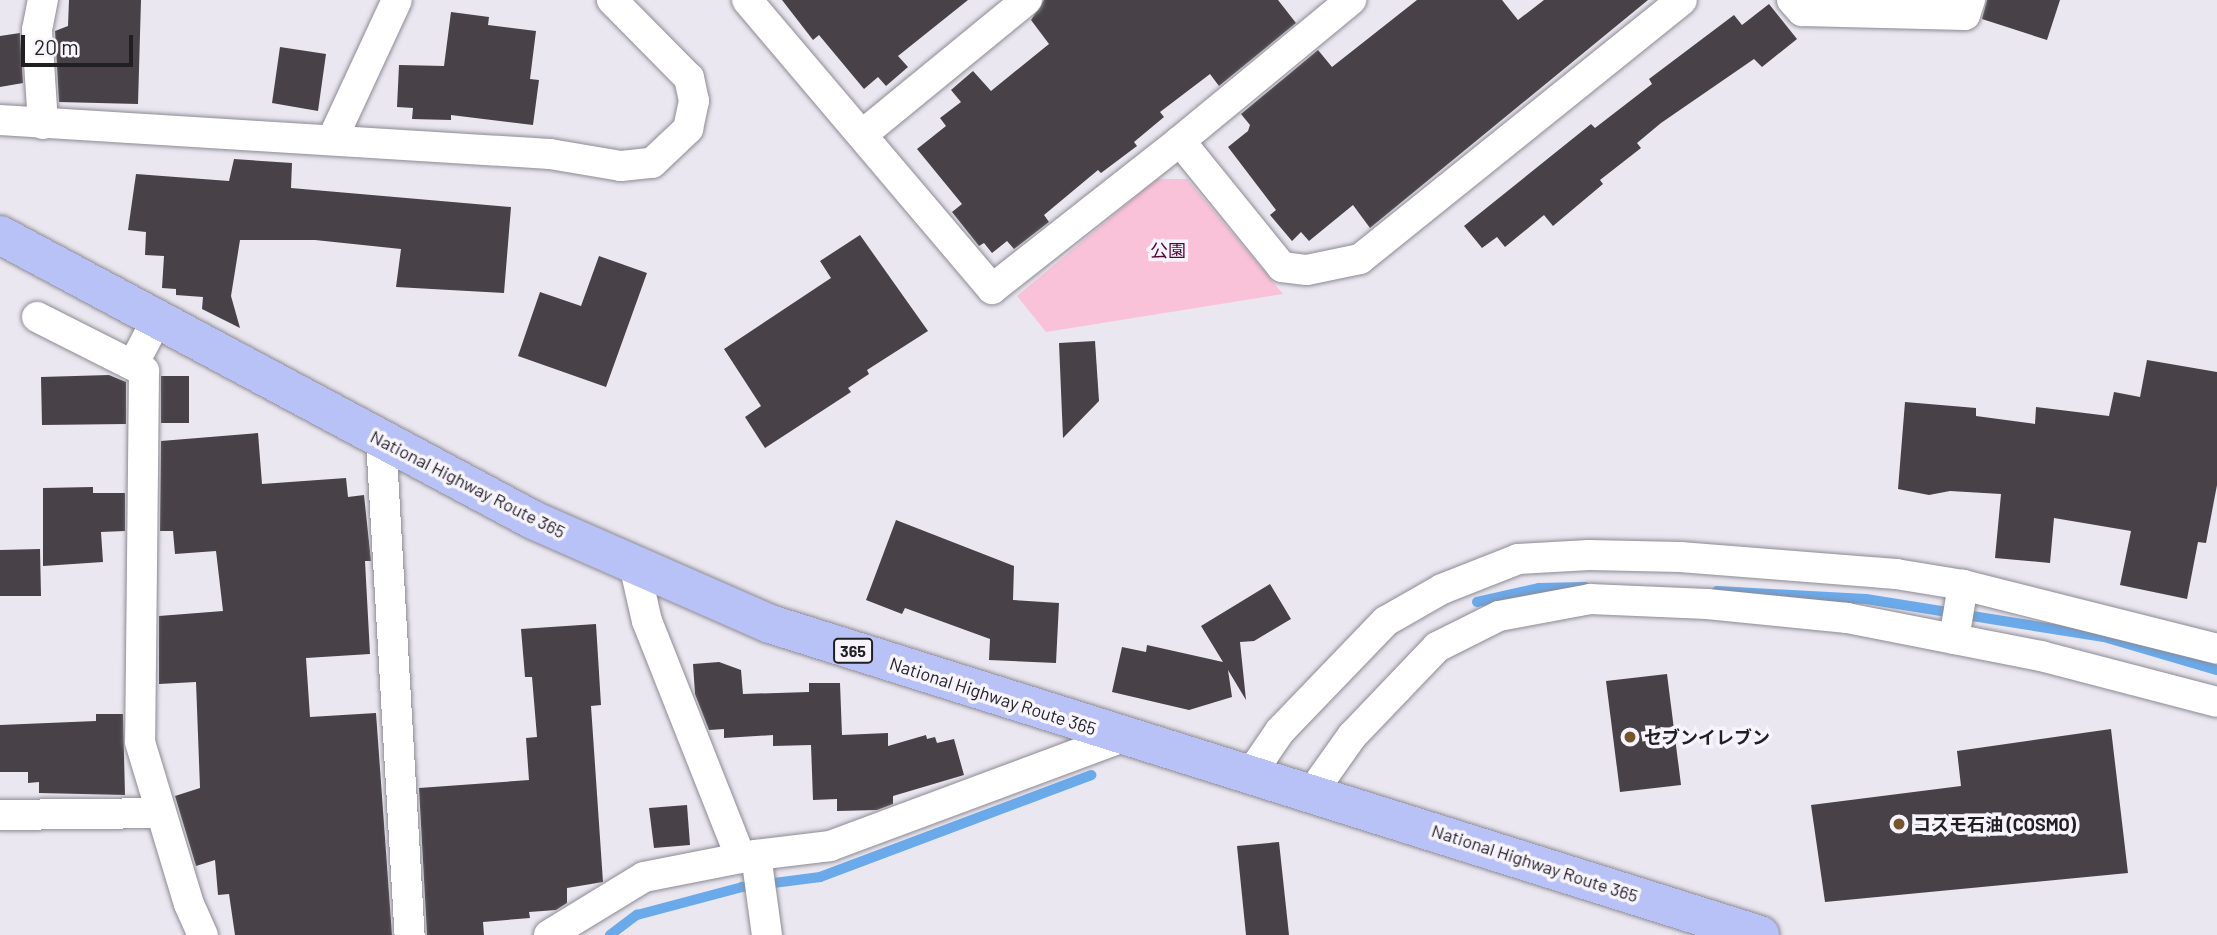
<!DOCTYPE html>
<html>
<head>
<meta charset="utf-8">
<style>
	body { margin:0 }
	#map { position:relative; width:2217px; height:935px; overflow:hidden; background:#eae7f0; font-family:Barlow,"Noto Sans JP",sans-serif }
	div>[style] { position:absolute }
	.green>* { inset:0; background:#fac2d8 }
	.stream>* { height:10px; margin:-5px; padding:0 5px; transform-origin:5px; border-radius:5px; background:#6aa9ea }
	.building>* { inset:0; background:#484248 }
	.roads { filter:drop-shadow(0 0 2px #8d8a93) drop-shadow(0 0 2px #8d8a93) }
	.minor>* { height:30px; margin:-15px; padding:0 15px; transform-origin:15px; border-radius:15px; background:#fff }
	.trunk>* { height:38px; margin:-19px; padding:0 19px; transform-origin:19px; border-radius:19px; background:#b8c2f6 }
	.dots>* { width:19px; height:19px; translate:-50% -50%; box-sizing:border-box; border:4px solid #f8f4fe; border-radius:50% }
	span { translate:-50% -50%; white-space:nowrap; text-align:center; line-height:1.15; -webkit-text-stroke:7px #f8f4fe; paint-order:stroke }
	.shield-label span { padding:2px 5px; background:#f8f4fe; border:2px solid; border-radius:5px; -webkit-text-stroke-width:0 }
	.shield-label { font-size:16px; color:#201f22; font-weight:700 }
	.park-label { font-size:18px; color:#550532 }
	.street-label { font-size:18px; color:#201f22 }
	.poi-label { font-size:18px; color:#201f22; font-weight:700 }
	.left { translate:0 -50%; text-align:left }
	.scale { position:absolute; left:21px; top:35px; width:112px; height:32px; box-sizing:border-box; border:4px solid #201f22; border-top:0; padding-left:9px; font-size:21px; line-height:24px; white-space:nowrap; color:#201f22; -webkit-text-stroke:5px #f8f4fe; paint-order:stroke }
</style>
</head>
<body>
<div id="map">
	<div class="green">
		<div style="clip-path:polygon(1157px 179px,1187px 179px,1283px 294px,1046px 332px,1017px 296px)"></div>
	</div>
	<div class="stream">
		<div style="left:1717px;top:591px;width:149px;rotate:3.1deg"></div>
		<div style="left:1866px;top:599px;width:241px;rotate:9.1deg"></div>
		<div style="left:2104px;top:637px;width:118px;rotate:16.3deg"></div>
		<div style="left:1477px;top:602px;width:64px;rotate:-12.7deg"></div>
		<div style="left:1539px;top:588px;width:46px;rotate:-1.2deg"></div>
		<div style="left:610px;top:935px;width:34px;rotate:-37deg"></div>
		<div style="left:637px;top:915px;width:109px;rotate:-14.9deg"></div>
		<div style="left:742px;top:887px;width:79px;rotate:-7.3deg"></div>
		<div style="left:820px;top:877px;width:290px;rotate:-20.6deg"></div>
	</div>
	<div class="building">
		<div style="clip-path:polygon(69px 0,141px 0,138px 104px,59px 102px,55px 31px,68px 26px)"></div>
		<div style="clip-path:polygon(782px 0,968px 0,898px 56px,908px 67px,886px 86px,878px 77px,864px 89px,819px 35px,813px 40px)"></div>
		<div style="clip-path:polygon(1044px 0,1278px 0,1296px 23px,1219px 86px,1210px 74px,1160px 112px,1164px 117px,1134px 142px,1137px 146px,1101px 173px,1098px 170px,1044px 215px,1049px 222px,1014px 249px,1007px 241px,992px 253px,984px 243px,979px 246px,952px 212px,962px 204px,917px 149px,946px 126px,940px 118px,961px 102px,951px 90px,973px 71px,991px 91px,1049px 44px,1031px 20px)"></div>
		<div style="clip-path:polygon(1417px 0,1502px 0,1518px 20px,1544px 0,1648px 0,1370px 228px,1353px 205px,1309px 241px,1301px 232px,1292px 241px,1270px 215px,1276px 210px,1228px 147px,1248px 131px,1250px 125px,1241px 114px,1318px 50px,1332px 67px)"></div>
		<div style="clip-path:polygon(1987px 0,2060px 0,2047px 40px,1982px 19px)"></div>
		<div style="clip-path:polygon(1769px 4px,1797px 39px,1762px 67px,1754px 59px,1661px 123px,1637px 143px,1641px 148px,1600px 180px,1603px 184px,1553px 226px,1544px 215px,1505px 247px,1497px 237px,1482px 248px,1464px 226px,1591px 124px,1595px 128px,1652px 84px,1649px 79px,1734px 15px,1742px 25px)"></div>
		<div style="clip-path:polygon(451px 12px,489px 17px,488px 25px,536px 31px,530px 79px,539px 80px,533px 125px,451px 115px,451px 120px,412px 119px,413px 108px,397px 107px,399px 65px,444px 66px)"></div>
		<div style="clip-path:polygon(20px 33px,23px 83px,0 87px,0 36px)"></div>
		<div style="clip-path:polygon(280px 47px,326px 54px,318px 111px,272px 103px)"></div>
		<div style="clip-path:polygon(234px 159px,292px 163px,291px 188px,511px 207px,504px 293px,396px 287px,401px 249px,315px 240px,240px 240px,231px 296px,240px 328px,202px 309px,203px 297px,176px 295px,176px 289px,162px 288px,164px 256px,145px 255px,146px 232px,128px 230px,136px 174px,229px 181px)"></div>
		<div style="clip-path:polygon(860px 235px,928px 331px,867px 370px,869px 374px,848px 388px,851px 392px,765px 448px,745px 417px,761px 406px,724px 349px,831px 278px,820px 261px)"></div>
		<div style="clip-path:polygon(599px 256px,647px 273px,606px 387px,518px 356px,540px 292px,581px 306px)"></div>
		<div style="clip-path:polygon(1095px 341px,1099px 401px,1063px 438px,1059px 343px)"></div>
		<div style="clip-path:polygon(2147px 360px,2217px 372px,2217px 485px,2206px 543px,2198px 542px,2187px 599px,2120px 585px,2131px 531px,2054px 518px,2050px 563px,1995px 558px,2001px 494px,1950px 491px,1929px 495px,1898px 489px,1905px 402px,1976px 408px,1976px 416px,2035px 424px,2036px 407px,2109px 416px,2114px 392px,2140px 397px)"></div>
		<div style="clip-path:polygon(109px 375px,126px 382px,126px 424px,42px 425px,41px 377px)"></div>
		<div style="clip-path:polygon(161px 376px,189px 376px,189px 423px,161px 423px)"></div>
		<div style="clip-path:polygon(258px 433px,262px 484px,346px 478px,348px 497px,364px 495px,371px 561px,365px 561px,370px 654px,306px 658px,310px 717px,376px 713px,392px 935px,235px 935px,229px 894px,218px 895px,215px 860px,196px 866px,175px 796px,200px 788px,196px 682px,159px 684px,159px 616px,223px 611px,216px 551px,175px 554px,173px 531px,160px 531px,161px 441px)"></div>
		<div style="clip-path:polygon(93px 487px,93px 493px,125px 493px,125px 531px,101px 532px,103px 562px,43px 566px,43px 488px)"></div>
		<div style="clip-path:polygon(896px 520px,1014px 566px,1013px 600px,1059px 603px,1056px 663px,989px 660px,990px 639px,905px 608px,902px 614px,866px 600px)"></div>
		<div style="clip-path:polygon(40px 549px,41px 596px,0 596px,0 550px)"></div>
		<div style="clip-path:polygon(1270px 584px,1291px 619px,1254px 641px,1240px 642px,1246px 700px,1228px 670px,1232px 697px,1189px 710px,1112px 692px,1122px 647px,1146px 652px,1147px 645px,1223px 662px,1201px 626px)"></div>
		<div style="clip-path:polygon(596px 624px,601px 705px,591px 706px,603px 882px,567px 888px,567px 903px,556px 910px,529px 912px,530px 918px,483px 922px,484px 935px,427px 935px,419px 788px,529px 780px,526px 738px,537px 737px,532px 677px,525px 677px,521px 629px)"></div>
		<div style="clip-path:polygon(719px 662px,741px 670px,743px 694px,809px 692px,809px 683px,840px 683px,842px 735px,888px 733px,888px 746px,926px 735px,927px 739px,935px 737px,937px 743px,954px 739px,964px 775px,893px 796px,893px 804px,877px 810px,837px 811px,837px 799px,813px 800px,811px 745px,773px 746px,773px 735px,724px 738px,724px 729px,709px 730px,695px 694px,693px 664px)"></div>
		<div style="clip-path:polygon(1667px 674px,1681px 785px,1620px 792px,1606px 681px)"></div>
		<div style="clip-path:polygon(96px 714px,123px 714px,125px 795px,39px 793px,39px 782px,28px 783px,28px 772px,0 772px,0 725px,96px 721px)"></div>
		<div style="clip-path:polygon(2111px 729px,2128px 873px,1825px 902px,1811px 805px,1961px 786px,1957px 751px)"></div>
		<div style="clip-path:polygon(687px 805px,690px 845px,654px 848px,649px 808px)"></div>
		<div style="clip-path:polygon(1279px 842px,1289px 935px,1246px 935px,1237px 846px)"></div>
	</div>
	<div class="roads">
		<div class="minor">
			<div style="left:747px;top:0;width:379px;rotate:49.7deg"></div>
			<div style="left:992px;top:289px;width:239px;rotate:-38.2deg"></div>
			<div style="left:1180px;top:141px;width:162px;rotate:51deg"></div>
			<div style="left:1282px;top:267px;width:25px;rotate:7deg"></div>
			<div style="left:1307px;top:270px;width:54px;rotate:-11.7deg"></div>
			<div style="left:1360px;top:259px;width:413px;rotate:-38.8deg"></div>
			<div style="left:1792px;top:0;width:15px;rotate:48deg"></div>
			<div style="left:1802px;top:11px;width:163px;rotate:1.4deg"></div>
			<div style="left:1965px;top:15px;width:16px;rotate:-72deg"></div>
			<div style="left:0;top:120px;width:551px;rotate:3.54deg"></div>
			<div style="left:550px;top:154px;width:72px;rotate:9.6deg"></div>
			<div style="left:621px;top:166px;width:31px;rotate:-6deg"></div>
			<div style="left:652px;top:163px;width:50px;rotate:-43.4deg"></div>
			<div style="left:688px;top:129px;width:29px;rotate:-78deg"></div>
			<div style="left:694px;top:101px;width:24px;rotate:-102deg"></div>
			<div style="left:689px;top:78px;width:110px;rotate:-134.6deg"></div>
			<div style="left:43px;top:124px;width:94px;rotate:-93.7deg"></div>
			<div style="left:37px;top:30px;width:31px;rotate:-79deg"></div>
			<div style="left:863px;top:134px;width:212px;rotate:-39.3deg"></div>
			<div style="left:332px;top:140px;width:154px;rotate:-65.1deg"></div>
			<div style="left:1180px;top:141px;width:222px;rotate:-39.5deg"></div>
			<div style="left:37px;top:317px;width:120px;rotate:26.8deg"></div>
			<div style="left:144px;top:371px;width:371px;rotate:90.6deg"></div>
			<div style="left:140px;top:742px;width:169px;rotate:73.2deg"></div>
			<div style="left:189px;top:904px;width:34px;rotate:66deg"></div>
			<div style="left:133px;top:365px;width:52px;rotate:-62.4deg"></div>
			<div style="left:381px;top:439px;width:497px;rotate:86.7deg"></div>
			<div style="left:634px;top:564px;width:58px;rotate:77.2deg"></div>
			<div style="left:647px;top:621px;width:255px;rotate:68.4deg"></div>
			<div style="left:1954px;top:639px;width:55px;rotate:-80.5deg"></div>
			<div style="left:1252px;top:772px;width:50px;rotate:-55.7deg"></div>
			<div style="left:1280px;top:731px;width:153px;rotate:-46.1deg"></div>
			<div style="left:1386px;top:621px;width:64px;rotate:-29.7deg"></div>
			<div style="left:1442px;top:589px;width:82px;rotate:-21.5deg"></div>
			<div style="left:1518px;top:559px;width:71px;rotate:-3.2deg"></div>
			<div style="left:1589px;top:555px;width:91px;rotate:1.3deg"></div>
			<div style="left:1680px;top:557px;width:217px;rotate:4.5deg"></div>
			<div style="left:1896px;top:574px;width:68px;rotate:9.3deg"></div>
			<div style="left:1963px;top:585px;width:262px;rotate:14.1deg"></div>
			<div style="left:1313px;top:791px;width:67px;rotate:-54.7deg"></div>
			<div style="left:1352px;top:736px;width:123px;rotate:-46.3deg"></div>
			<div style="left:1437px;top:647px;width:69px;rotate:-26.6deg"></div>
			<div style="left:1499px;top:616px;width:93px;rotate:-10.6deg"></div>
			<div style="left:1590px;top:599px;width:117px;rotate:2.4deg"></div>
			<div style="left:1707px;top:604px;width:141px;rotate:5.7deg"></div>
			<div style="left:1847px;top:618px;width:198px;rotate:11.1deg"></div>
			<div style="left:2041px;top:656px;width:182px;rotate:14.6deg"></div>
			<div style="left:0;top:815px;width:160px;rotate:-0.7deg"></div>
			<div style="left:756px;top:855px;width:81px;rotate:82.2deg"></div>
			<div style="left:549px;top:935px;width:111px;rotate:-31.4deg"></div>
			<div style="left:644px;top:877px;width:114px;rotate:-11.1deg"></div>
			<div style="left:756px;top:855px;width:75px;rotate:-6.9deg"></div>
			<div style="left:830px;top:846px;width:313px;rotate:-20.4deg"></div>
		</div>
		<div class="trunk">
			<div style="left:0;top:235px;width:604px;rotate:28.13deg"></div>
			<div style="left:533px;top:520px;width:259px;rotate:23.7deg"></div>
			<div style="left:770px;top:624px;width:1038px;rotate:17.44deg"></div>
		</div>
	</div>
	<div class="dots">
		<div style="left:1630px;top:737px;background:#75552b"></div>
		<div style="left:1899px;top:824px;background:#75552b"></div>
	</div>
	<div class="shield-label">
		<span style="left:853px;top:651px">365</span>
	</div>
	<div class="park-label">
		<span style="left:1168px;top:250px">公園</span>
	</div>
	<div class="street-label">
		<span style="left:468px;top:484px;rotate:27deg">National Highway Route 365</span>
		<span style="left:993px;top:696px;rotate:18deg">National Highway Route 365</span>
		<span style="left:1535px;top:863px;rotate:18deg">National Highway Route 365</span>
	</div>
	<div class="poi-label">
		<span class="left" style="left:1644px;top:737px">セブンイレブン</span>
		<span class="left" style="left:1913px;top:824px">コスモ石油 (COSMO)</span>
	</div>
	<div class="scale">20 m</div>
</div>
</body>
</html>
